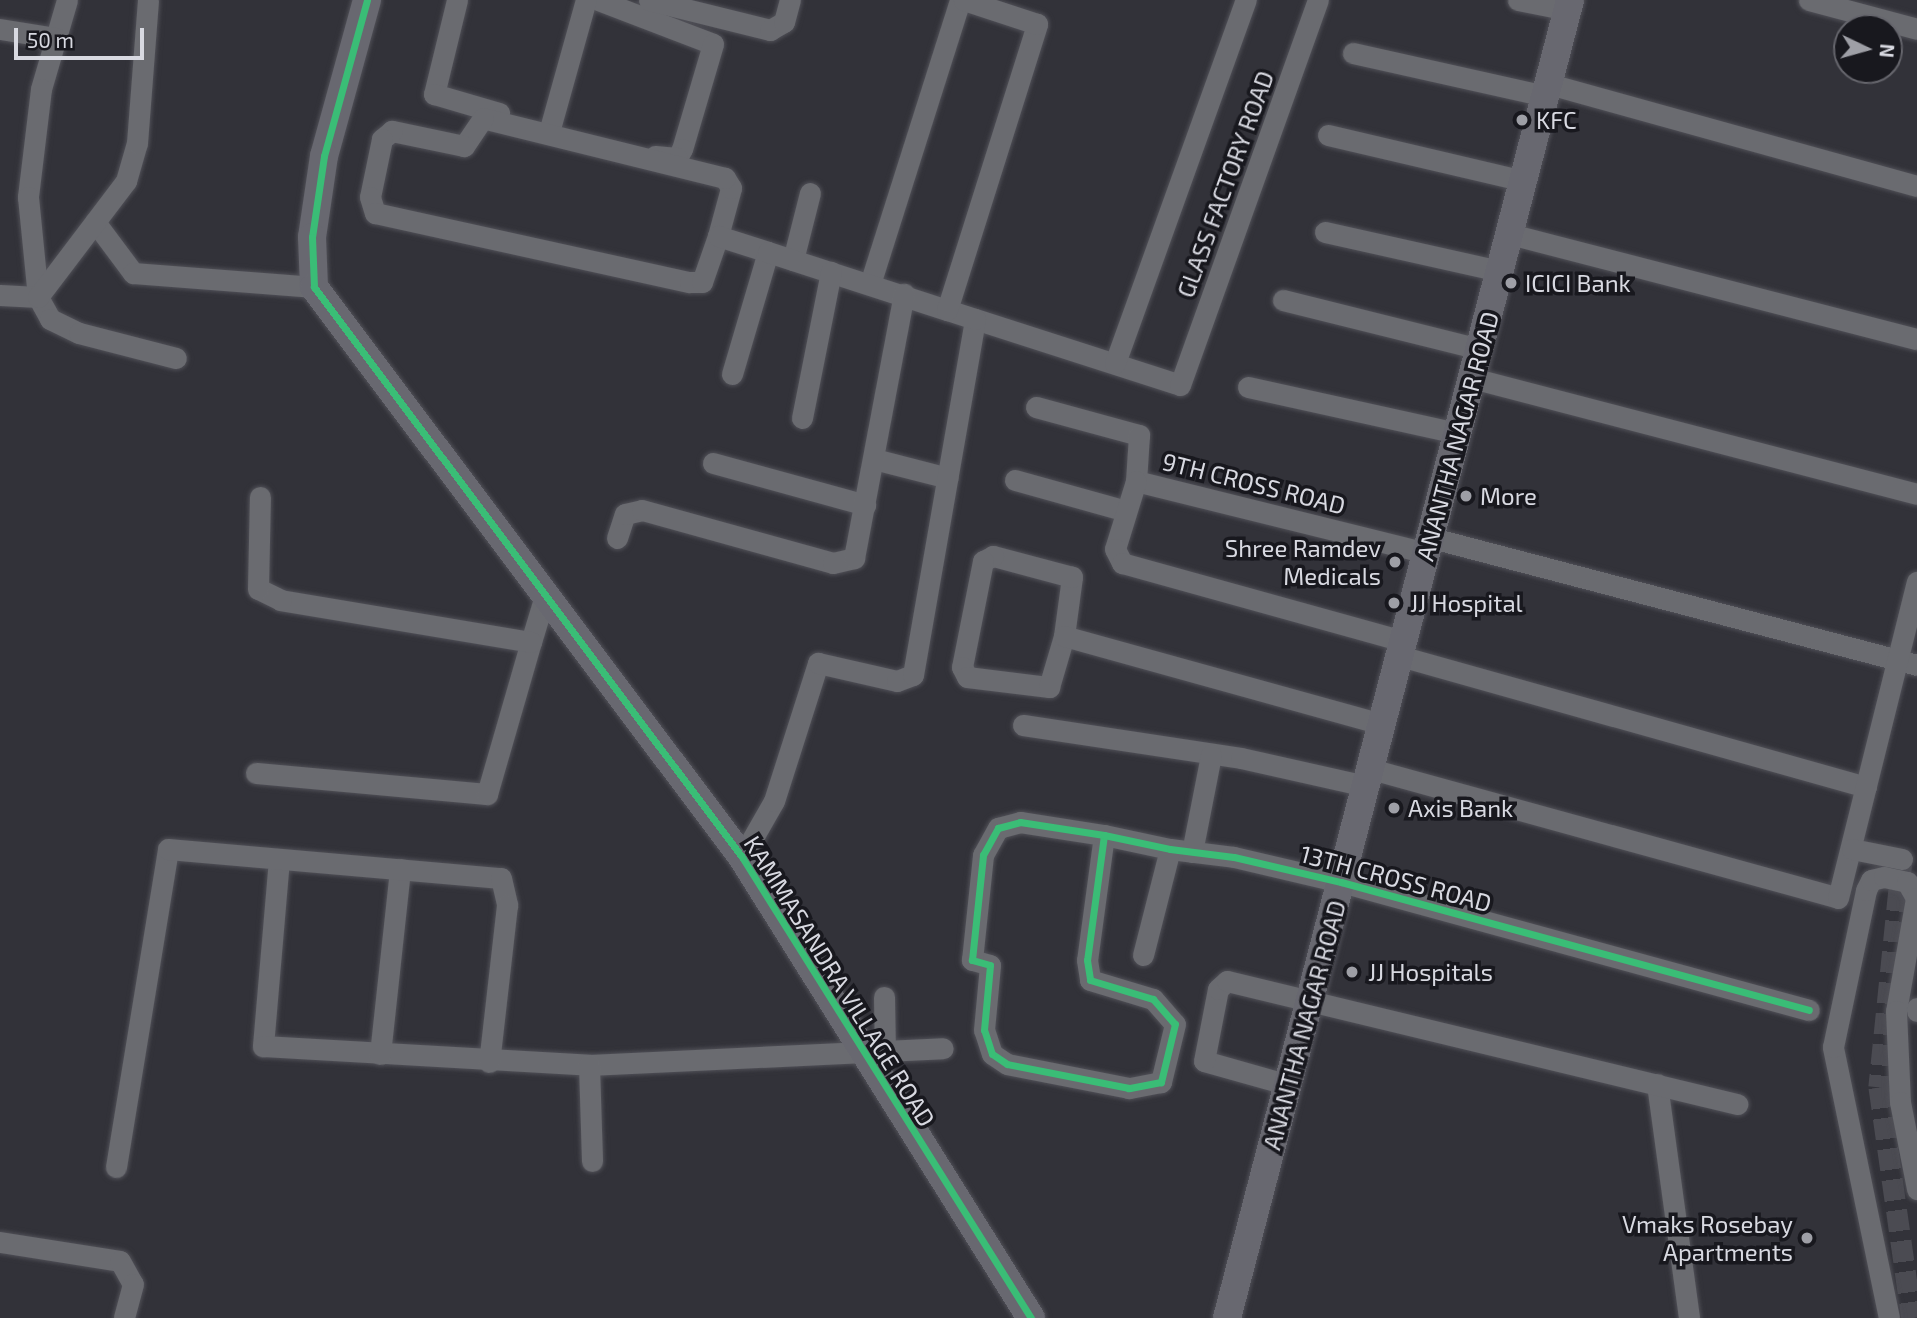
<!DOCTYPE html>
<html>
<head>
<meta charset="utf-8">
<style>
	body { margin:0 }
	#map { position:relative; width:1917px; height:1318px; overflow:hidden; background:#323239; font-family:"Exo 2",sans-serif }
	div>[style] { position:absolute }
	.street-tunnel>* { height:21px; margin-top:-10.5px; transform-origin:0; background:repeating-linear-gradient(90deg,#4b4b52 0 21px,transparent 0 31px) }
	.roads { filter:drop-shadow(0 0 2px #505057) drop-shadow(0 0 2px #505057) }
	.street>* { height:21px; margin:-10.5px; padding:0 10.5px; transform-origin:10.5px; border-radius:10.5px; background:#6a6b70 }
	.secondary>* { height:28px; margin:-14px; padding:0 14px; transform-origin:14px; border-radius:14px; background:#686870 }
	.cycleway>* { height:7px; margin:-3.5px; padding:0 3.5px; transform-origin:3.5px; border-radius:3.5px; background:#3abd76 }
	.dots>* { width:19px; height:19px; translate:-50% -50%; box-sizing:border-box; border:4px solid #18181e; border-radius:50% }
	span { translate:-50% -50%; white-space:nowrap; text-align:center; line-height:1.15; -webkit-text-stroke:7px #18181e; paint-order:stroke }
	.poi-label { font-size:24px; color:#d8d9e1 }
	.left { translate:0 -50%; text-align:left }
	.right { translate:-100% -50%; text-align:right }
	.street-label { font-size:24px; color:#d8d9e1 }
	.north { position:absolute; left:1833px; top:14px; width:70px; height:70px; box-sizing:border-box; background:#18181e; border:2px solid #65656c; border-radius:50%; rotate:95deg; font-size:19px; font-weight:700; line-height:28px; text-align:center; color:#d8d9e1 }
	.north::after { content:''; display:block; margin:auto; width:24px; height:32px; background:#9e9fa6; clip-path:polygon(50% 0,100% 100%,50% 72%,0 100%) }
	.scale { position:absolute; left:14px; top:28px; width:130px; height:32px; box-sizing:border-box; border:4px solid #d8d9e1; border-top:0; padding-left:9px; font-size:21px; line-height:24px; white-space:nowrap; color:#d8d9e1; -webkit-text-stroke:5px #18181e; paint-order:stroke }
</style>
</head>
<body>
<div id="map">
	<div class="street-tunnel">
		<div style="left:1902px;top:859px;width:229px;rotate:95.8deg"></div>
		<div style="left:1879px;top:1087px;width:233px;rotate:81.9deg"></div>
	</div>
	<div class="roads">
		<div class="street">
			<div style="left:67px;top:0;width:93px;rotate:106.3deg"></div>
			<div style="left:41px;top:89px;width:109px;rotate:96.9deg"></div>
			<div style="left:28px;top:197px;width:100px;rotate:84.3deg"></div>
			<div style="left:38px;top:297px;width:25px;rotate:61deg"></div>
			<div style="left:50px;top:319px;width:32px;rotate:26deg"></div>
			<div style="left:79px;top:333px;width:100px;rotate:14.5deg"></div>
			<div style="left:457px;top:0;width:97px;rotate:103.7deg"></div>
			<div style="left:434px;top:94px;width:68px;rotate:16.3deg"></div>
			<div style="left:598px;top:0;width:123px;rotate:20.9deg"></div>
			<div style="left:713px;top:44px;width:109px;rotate:106.4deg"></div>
			<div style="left:682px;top:149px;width:10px;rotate:119deg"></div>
			<div style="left:677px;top:158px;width:22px;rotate:-175deg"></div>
			<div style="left:649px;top:0;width:125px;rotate:13.9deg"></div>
			<div style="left:770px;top:30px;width:16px;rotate:-30deg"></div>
			<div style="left:784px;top:22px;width:23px;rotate:-75deg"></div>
			<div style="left:1518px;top:0;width:51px;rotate:11.3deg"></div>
			<div style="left:1809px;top:0;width:112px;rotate:15deg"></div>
			<div style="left:0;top:29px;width:57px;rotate:9.1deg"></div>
			<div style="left:1353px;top:53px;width:197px;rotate:12.6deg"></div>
			<div style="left:1549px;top:84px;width:382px;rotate:15.5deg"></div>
			<div style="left:551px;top:125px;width:130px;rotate:-74.4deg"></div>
			<div style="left:1328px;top:135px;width:201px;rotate:13.2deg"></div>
			<div style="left:95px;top:222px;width:64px;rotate:53.3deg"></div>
			<div style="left:133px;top:273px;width:182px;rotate:4.4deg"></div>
			<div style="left:1325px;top:232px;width:179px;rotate:12.6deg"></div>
			<div style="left:1510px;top:234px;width:420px;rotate:14.5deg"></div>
			<div style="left:718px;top:236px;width:50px;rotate:-74.8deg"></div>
			<div style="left:731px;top:188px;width:12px;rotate:-121deg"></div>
			<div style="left:725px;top:178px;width:249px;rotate:-166.1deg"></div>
			<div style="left:483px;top:118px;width:34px;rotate:124deg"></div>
			<div style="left:464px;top:146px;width:74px;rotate:-168.2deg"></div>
			<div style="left:392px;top:131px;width:13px;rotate:141deg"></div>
			<div style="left:382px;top:139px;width:59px;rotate:101.7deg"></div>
			<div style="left:370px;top:197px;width:17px;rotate:73deg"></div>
			<div style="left:375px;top:213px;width:322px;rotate:12.4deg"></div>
			<div style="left:690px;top:282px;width:12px"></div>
			<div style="left:702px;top:282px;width:49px;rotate:-70.8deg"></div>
			<div style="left:718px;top:236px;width:52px;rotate:17.7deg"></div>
			<div style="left:793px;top:260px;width:69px;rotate:-75.8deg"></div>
			<div style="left:870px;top:284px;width:298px;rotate:-72.4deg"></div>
			<div style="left:0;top:295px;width:38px;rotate:3deg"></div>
			<div style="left:38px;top:297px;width:146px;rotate:-52.8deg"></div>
			<div style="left:126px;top:181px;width:40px;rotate:-74deg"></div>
			<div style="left:137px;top:143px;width:143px;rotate:-85.6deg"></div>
			<div style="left:1283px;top:300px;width:203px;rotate:14deg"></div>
			<div style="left:975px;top:319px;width:215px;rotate:17.8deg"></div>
			<div style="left:1180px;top:385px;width:409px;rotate:-70.3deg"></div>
			<div style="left:1115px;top:363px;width:386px;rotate:-70.2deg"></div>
			<div style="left:732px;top:374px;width:127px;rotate:-73.6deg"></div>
			<div style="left:768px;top:252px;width:188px;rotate:18deg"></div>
			<div style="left:1472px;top:378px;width:460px;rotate:14.6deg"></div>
			<div style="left:1248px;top:387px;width:215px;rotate:12.4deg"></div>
			<div style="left:1036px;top:407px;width:107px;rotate:15.2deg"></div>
			<div style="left:1139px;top:435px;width:46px;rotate:93.7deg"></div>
			<div style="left:1136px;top:481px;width:300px;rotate:13.9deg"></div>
			<div style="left:802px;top:418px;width:149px;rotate:-78.8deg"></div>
			<div style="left:874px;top:459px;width:76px;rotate:14.4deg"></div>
			<div style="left:713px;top:463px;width:158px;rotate:15.4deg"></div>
			<div style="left:1015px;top:480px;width:115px;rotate:15.6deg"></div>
			<div style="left:1136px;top:481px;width:71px;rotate:107.2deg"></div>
			<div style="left:1115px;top:549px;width:16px;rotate:63deg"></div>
			<div style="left:1122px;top:563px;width:293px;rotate:15.5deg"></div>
			<div style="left:617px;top:538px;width:25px;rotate:-72deg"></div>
			<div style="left:625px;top:514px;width:17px;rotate:-13deg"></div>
			<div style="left:642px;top:510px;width:198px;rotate:15.5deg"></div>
			<div style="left:833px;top:563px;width:22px;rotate:-13deg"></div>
			<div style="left:854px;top:558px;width:269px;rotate:-79.3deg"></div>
			<div style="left:1432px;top:538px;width:501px;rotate:14.67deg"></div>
			<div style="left:1064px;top:636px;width:60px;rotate:-82.3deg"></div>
			<div style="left:1072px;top:577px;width:82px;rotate:-165.1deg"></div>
			<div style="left:993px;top:556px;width:11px;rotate:153deg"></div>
			<div style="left:983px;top:561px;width:108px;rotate:101.2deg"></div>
			<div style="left:962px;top:667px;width:11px;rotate:63deg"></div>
			<div style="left:967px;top:677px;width:83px;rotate:7deg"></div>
			<div style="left:1049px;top:687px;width:53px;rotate:-73.6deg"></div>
			<div style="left:1064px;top:636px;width:330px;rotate:15.5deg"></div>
			<div style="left:531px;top:642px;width:45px;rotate:-73.2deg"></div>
			<div style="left:1400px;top:656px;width:484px;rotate:15.7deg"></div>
			<div style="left:1023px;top:725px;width:220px;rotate:8.6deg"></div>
			<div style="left:1241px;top:758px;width:128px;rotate:12.6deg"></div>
			<div style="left:1371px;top:769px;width:484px;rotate:15.4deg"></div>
			<div style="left:1838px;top:898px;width:326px;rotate:-76deg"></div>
			<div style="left:256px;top:773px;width:232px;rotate:5.2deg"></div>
			<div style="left:487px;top:794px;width:158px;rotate:-73.9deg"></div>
			<div style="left:531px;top:642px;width:254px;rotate:-170.5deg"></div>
			<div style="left:281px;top:600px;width:25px;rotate:-154deg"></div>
			<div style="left:258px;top:589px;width:92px;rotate:-88.8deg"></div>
			<div style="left:1104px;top:835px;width:126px;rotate:97.7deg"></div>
			<div style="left:1087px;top:960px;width:20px;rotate:81deg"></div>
			<div style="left:1090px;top:980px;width:66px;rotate:16.8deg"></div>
			<div style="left:1153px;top:999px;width:33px;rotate:49deg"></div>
			<div style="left:1175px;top:1024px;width:60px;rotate:103.6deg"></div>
			<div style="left:1161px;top:1082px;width:33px;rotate:169deg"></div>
			<div style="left:1129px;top:1088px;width:124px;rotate:-168.9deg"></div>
			<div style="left:1007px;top:1064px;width:18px;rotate:-146deg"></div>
			<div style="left:992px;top:1054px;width:25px;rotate:-108deg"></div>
			<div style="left:984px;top:1030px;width:65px;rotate:-84.7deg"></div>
			<div style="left:990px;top:965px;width:19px;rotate:-164deg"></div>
			<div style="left:972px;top:960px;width:106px;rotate:-84deg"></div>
			<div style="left:983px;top:855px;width:31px;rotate:-61deg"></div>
			<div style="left:998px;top:828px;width:23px;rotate:-15deg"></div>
			<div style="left:1020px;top:822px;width:85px;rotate:8.8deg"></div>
			<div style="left:1104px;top:835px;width:67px;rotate:12deg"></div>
			<div style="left:1170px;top:849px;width:64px;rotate:7.1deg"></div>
			<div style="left:1234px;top:857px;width:110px;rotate:13.2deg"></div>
			<div style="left:1341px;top:882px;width:485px;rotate:15.3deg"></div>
			<div style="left:1852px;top:849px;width:51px;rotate:11.3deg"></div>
			<div style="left:1192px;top:852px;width:99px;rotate:-78.9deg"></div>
			<div style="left:742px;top:857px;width:64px;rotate:-60.3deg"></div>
			<div style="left:774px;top:801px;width:145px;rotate:-72.3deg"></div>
			<div style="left:818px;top:663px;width:81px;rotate:12.8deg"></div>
			<div style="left:897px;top:681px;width:17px;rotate:-21deg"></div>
			<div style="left:913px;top:675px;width:361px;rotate:-80.1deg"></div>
			<div style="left:975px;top:319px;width:29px;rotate:-162deg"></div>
			<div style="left:947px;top:310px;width:300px;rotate:-72.5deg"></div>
			<div style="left:1037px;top:24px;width:77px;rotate:-161.8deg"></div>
			<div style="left:279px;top:859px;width:188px;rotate:94.9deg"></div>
			<div style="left:263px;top:1046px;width:327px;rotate:3.3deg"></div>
			<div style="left:589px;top:1065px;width:354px;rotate:-2.7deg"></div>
			<div style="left:1143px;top:955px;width:109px;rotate:-75.7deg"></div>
			<div style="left:884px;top:997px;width:55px;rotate:89deg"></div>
			<div style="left:1917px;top:1008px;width:3px;rotate:90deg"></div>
			<div style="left:380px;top:1054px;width:186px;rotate:-83.8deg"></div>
			<div style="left:589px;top:1065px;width:96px;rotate:88.2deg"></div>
			<div style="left:1657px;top:1084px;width:236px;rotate:82.2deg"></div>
			<div style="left:1289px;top:1085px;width:88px;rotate:-164.2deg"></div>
			<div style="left:1204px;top:1061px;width:73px;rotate:-79deg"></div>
			<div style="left:1218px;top:989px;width:12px;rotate:-42deg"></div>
			<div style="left:1227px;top:981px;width:525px;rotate:13.56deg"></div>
			<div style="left:116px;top:1167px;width:322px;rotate:-80.7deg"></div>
			<div style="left:168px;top:849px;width:334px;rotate:5deg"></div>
			<div style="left:501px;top:878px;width:28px;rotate:77deg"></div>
			<div style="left:507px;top:905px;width:158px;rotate:96.5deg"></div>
			<div style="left:0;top:1242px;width:121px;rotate:9deg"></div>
			<div style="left:120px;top:1261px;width:26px;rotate:61deg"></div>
			<div style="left:133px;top:1284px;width:35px;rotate:105deg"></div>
			<div style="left:1889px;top:1318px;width:277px;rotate:-101.7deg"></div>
			<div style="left:1833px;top:1047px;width:160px;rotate:-78.1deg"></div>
			<div style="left:1866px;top:890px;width:11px;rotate:-63deg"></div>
			<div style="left:1871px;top:880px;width:13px;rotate:-13deg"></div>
			<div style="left:1884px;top:877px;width:24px;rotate:12deg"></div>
			<div style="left:1907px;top:882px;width:18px;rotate:61deg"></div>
			<div style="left:1916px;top:898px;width:115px;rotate:100deg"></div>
			<div style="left:1896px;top:1011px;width:91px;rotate:87.5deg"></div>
			<div style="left:1900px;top:1102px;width:89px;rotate:78.9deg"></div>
		</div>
		<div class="secondary">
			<div style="left:367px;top:0;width:162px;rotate:105.4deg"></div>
			<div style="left:324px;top:156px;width:82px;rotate:98.4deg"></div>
			<div style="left:312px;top:237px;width:50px;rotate:87.7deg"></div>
			<div style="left:314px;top:287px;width:713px;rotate:53.1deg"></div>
			<div style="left:742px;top:857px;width:544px;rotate:57.92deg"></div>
			<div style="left:1227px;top:1318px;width:1362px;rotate:-75.41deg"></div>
		</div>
	</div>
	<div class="cycleway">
		<div style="left:367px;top:0;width:162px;rotate:105.4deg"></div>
		<div style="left:324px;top:156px;width:82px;rotate:98.4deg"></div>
		<div style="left:312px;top:237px;width:50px;rotate:87.7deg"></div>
		<div style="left:314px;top:287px;width:713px;rotate:53.1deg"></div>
		<div style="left:742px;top:857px;width:544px;rotate:57.92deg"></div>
		<div style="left:1104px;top:835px;width:126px;rotate:97.7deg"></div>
		<div style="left:1087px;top:960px;width:20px;rotate:81deg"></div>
		<div style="left:1090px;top:980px;width:66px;rotate:16.8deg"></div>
		<div style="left:1153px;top:999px;width:33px;rotate:49deg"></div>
		<div style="left:1175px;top:1024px;width:60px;rotate:103.6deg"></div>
		<div style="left:1161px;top:1082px;width:33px;rotate:169deg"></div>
		<div style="left:1129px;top:1088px;width:124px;rotate:-168.9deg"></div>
		<div style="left:1007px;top:1064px;width:18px;rotate:-146deg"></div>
		<div style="left:992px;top:1054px;width:25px;rotate:-108deg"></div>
		<div style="left:984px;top:1030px;width:65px;rotate:-84.7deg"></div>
		<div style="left:990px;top:965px;width:19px;rotate:-164deg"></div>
		<div style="left:972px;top:960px;width:106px;rotate:-84deg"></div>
		<div style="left:983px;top:855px;width:31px;rotate:-61deg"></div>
		<div style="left:998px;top:828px;width:23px;rotate:-15deg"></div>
		<div style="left:1020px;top:822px;width:85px;rotate:8.8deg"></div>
		<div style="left:1104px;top:835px;width:67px;rotate:12deg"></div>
		<div style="left:1170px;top:849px;width:64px;rotate:7.1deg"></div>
		<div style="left:1234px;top:857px;width:110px;rotate:13.2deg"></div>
		<div style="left:1341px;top:882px;width:485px;rotate:15.3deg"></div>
	</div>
	<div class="dots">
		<div style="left:1522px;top:120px;background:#9e9fa6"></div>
		<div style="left:1511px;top:283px;background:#9e9fa6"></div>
		<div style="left:1466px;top:496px;background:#9e9fa6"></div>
		<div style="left:1395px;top:562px;background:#9e9fa6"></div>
		<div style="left:1394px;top:603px;background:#9e9fa6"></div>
		<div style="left:1394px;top:808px;background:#9e9fa6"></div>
		<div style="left:1352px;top:972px;background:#9e9fa6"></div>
		<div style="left:1807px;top:1238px;background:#9e9fa6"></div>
	</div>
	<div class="poi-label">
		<span class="left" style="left:1536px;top:120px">KFC</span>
		<span class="left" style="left:1525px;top:283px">ICICI Bank</span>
		<span class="left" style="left:1480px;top:496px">More</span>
		<span class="right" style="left:1381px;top:562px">Shree Ramdev<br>Medicals</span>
		<span class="left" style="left:1410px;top:603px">JJ Hospital</span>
		<span class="left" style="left:1408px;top:808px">Axis Bank</span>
		<span class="left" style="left:1368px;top:972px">JJ Hospitals</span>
		<span class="right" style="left:1793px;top:1238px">Vmaks Rosebay<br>Apartments</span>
	</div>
	<div class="street-label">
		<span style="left:1225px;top:184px;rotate:-70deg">GLASS FACTORY ROAD</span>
		<span style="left:1457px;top:436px;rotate:-75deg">ANANTHA NAGAR ROAD</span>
		<span style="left:1254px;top:483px;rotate:14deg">9TH CROSS ROAD</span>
		<span style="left:1396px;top:878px;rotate:15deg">13TH CROSS ROAD</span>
		<span style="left:840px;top:981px;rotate:58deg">KAMMASANDRA VILLAGE ROAD</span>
		<span style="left:1304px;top:1025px;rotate:-75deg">ANANTHA NAGAR ROAD</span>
	</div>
	<div class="north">N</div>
	<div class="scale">50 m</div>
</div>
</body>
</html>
